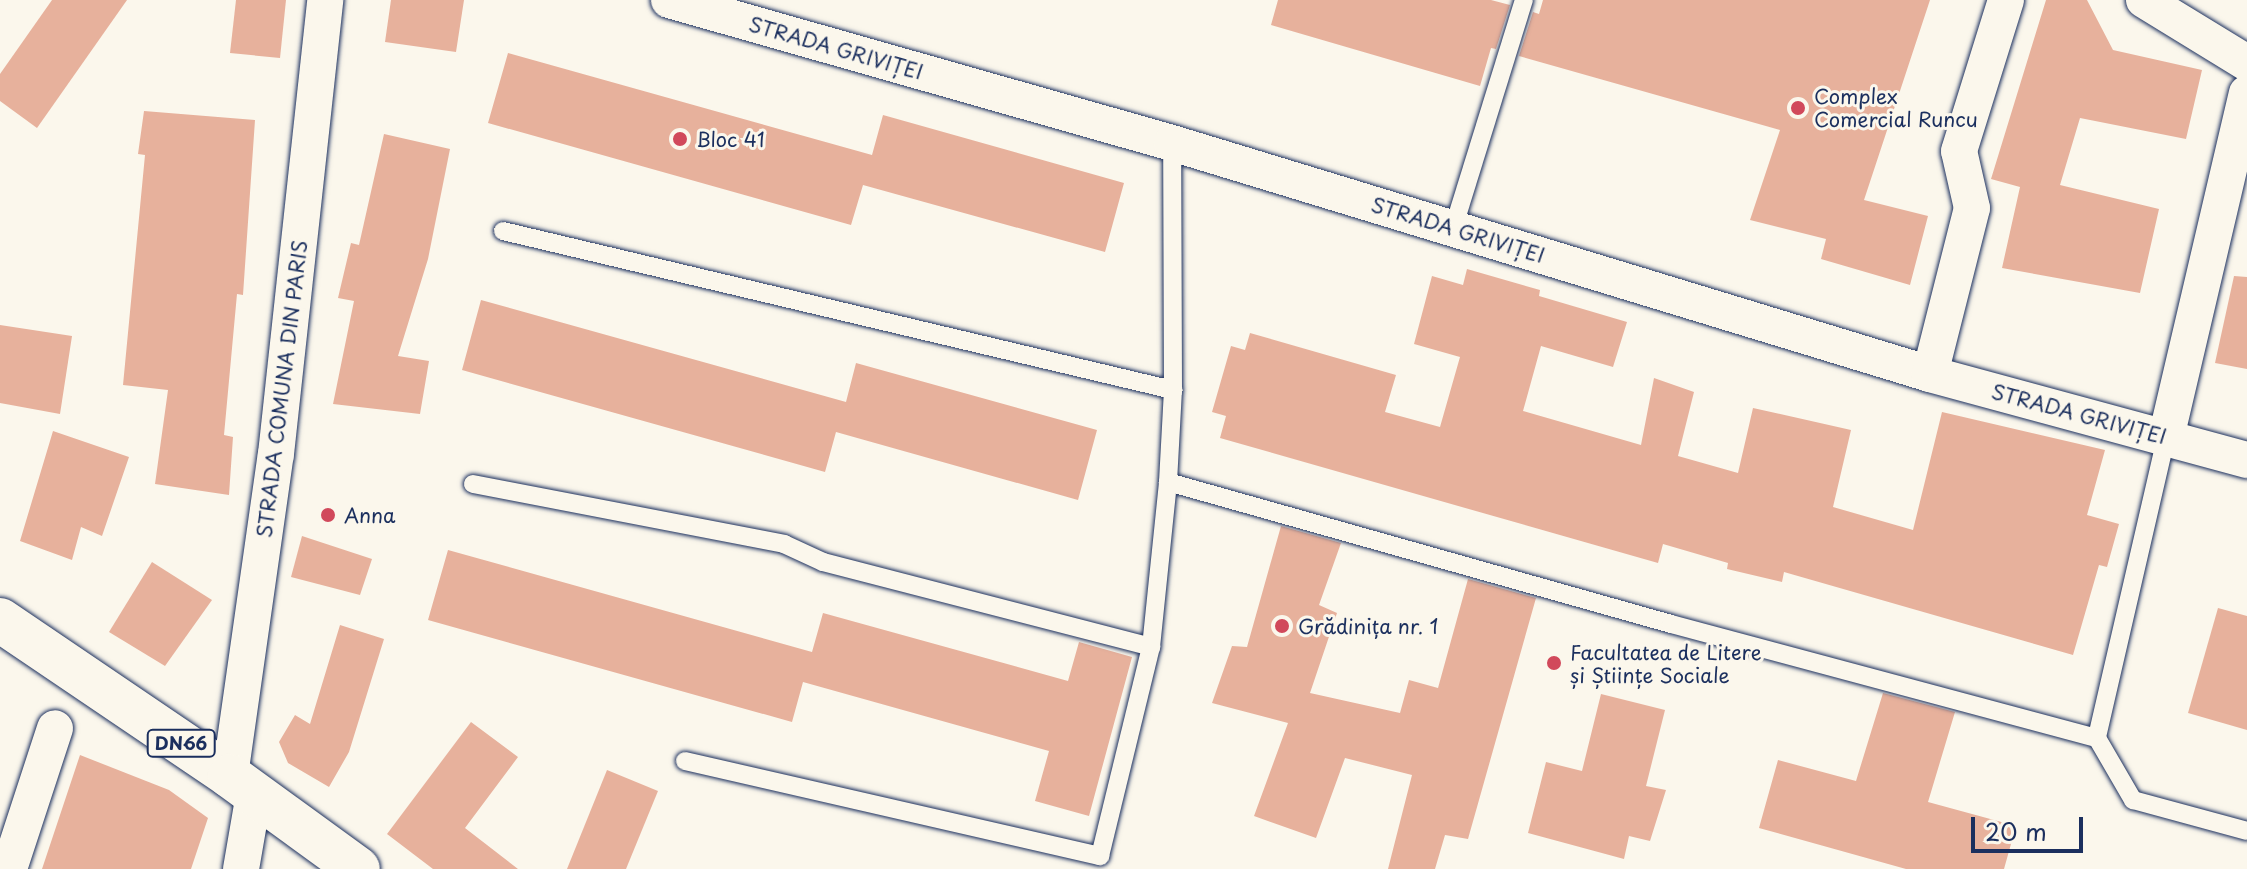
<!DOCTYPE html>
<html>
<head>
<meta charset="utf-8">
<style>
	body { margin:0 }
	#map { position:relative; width:2247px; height:869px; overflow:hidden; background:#fbf7ec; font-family:"Playpen Sans",sans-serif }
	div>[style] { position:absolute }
	.building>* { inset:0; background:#e7b19c }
	.roads { filter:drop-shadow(0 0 2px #1b2f5e) drop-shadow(0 0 2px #1b2f5e) }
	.service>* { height:18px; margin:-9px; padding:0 9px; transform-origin:9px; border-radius:9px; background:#fbf7ec }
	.minor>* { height:36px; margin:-18px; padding:0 18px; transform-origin:18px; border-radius:18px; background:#fbf7ec }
	.primary>* { height:44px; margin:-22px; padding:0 22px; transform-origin:22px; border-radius:22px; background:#fbf7ec }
	.dots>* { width:22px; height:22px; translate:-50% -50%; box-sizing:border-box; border:4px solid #fbf7ec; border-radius:50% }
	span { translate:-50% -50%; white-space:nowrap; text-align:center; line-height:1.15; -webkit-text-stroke:6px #fbf7ec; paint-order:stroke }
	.shield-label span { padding:2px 6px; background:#fbf7ec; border:2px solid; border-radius:6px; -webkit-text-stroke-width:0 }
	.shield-label { font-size:18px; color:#1b2f5e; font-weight:700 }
	.street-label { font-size:20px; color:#1b2f5e }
	.poi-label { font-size:20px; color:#1b2f5e }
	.left { translate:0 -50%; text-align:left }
	.scale { position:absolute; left:1971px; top:817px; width:112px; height:36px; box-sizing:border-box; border:4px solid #1b2f5e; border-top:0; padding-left:10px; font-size:24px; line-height:28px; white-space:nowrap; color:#1b2f5e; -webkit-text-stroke:6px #fbf7ec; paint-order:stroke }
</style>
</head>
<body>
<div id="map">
	<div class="building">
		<div style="clip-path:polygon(52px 0,127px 0,37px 128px,0 101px,0 74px)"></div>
		<div style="clip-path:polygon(236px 0,286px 0,280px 58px,230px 53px)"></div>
		<div style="clip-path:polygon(391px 0,464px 0,456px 52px,385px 42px)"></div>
		<div style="clip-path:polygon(1278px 0,1491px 0,1510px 5px,1496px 49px,1491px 48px,1480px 86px,1271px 25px)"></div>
		<div style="clip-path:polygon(1543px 0,1930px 0,1864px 200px,1928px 216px,1910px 285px,1821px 259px,1826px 239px,1750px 220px,1780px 130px,1519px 56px,1533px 12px,1539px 14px)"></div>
		<div style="clip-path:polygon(2046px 0,2087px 0,2113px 50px,2202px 70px,2186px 139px,2080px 118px,2060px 185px,2159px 209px,2140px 293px,2002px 268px,2020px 187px,1991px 179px)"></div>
		<div style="clip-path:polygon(508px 53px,872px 155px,883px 115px,1124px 183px,1105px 252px,863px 185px,851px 225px,488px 123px)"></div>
		<div style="clip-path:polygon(144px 111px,255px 120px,243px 295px,237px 294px,224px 435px,233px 437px,229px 495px,155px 484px,168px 390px,123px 385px,145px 155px,138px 154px)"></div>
		<div style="clip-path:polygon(384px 134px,450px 149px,428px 259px,398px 356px,429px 361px,420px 414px,333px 404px,354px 301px,338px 298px,351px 243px,359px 245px)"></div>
		<div style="clip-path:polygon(1467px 269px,1540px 290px,1539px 296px,1627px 322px,1613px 367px,1541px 346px,1523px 411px,1641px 445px,1654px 378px,1694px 392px,1678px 456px,1738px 473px,1753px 408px,1851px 430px,1833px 507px,1913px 530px,1942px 412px,2105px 450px,2087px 515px,2119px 524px,2107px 567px,2099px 565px,2073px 655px,1784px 572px,1782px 582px,1727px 569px,1728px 563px,1663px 544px,1658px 563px,1220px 438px,1226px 416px,1212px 412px,1231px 346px,1245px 350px,1250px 333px,1396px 375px,1385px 412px,1440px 427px,1460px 357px,1414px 344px,1432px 276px,1463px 285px)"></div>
		<div style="clip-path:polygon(2234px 276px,2247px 277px,2247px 369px,2215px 363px)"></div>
		<div style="clip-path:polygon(481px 300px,846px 402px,856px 363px,1097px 430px,1078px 500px,836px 432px,825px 472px,462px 370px)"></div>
		<div style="clip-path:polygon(0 325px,72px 336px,60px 414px,0 403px)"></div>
		<div style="clip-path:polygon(53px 431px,129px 457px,102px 536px,81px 527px,72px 560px,20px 541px)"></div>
		<div style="clip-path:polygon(1281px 526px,1341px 543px,1319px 605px,1337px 613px,1310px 693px,1400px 713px,1409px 680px,1438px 688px,1468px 579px,1536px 598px,1468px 839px,1445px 835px,1435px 869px,1388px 869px,1412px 775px,1345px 758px,1316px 838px,1254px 816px,1288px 723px,1212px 703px,1232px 646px,1247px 647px)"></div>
		<div style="clip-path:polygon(302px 536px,372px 559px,360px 595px,291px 577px)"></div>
		<div style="clip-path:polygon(448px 550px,812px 652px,823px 613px,1068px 681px,1079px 642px,1132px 657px,1089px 816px,1035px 801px,1049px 751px,803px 682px,792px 722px,428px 620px)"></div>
		<div style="clip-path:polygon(152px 562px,212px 600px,165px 666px,109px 632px)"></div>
		<div style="clip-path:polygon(2218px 608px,2247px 616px,2247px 730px,2188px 713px)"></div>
		<div style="clip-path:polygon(340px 625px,384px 639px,349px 752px,329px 787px,288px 763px,279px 742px,295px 715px,310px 724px)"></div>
		<div style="clip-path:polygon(1883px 693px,1955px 712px,1928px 802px,2016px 826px,2004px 869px,1906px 869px,1759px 828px,1778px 760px,1856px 781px)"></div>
		<div style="clip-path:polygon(1601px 694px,1665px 710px,1646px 786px,1666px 790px,1650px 841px,1629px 836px,1624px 859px,1528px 833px,1546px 762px,1582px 771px)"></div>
		<div style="clip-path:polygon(471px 722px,518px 757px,465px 828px,518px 869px,433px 869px,387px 834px)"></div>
		<div style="clip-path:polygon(80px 755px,169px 790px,208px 818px,191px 869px,42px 869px)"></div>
		<div style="clip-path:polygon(607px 770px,658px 791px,626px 869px,567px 869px)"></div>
	</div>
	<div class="roads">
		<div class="service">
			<div style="left:1453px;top:229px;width:240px;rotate:-72.8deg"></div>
			<div style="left:503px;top:231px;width:689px;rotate:13.35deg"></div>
			<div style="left:2166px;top:438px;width:308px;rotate:103deg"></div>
			<div style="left:2097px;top:738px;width:72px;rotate:59.9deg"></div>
			<div style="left:2133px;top:800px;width:118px;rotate:15.2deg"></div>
			<div style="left:1168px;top:482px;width:523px;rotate:15.76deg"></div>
			<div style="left:1671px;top:624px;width:441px;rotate:15deg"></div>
			<div style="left:473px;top:484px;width:317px;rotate:10.9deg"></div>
			<div style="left:784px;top:544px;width:43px;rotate:24.8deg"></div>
			<div style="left:823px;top:562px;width:339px;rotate:14.5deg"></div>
			<div style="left:685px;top:761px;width:426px;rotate:12.9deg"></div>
			<div style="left:1100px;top:856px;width:215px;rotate:-76.3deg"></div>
			<div style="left:1151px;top:647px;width:166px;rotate:-84.1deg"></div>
			<div style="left:1168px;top:482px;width:92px;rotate:-86.9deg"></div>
			<div style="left:1173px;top:390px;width:247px;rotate:-90.2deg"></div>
		</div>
		<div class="minor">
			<div style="left:669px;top:0;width:523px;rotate:15.87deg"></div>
			<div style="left:1172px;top:143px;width:792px;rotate:16.95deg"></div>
			<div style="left:1930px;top:374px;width:328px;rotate:15.2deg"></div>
			<div style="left:2144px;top:0;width:121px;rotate:31.5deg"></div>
			<div style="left:1930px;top:374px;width:171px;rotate:-75.8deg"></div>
			<div style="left:1972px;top:208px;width:58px;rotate:-102.8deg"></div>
			<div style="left:1959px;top:151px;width:158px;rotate:-72.7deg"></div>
			<div style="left:2166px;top:438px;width:354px;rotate:-76.8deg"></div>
			<div style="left:230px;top:776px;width:325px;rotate:-81.9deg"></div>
			<div style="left:276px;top:454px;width:457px;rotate:-83.8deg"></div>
			<div style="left:9px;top:869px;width:148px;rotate:-71.9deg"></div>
			<div style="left:241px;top:869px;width:76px;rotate:-80.2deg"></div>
		</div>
		<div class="primary">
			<div style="left:0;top:620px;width:278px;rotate:34.1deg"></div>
			<div style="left:230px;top:776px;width:158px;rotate:36deg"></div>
		</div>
	</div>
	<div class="dots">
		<div style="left:1798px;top:108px;background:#d1495b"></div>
		<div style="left:680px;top:139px;background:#d1495b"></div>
		<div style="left:328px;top:515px;background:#d1495b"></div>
		<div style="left:1282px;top:626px;background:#d1495b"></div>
		<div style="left:1554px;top:663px;background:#d1495b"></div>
	</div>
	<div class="shield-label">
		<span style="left:181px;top:743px">DN66</span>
	</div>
	<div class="street-label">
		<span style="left:836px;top:48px;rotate:16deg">STRADA GRIVIȚEI</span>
		<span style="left:1458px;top:230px;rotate:17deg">STRADA GRIVIȚEI</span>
		<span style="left:282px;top:389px;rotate:-83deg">STRADA COMUNA DIN PARIS</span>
		<span style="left:2079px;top:414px;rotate:15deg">STRADA GRIVIȚEI</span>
	</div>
	<div class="poi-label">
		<span class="left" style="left:1814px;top:108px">Complex<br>Comercial Runcu</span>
		<span class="left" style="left:696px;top:139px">Bloc 41</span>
		<span class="left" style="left:344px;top:515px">Anna</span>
		<span class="left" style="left:1298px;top:626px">Grădinița nr. 1</span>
		<span class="left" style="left:1570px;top:664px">Facultatea de Litere<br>și Științe Sociale</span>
	</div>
	<div class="scale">20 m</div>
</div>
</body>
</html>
